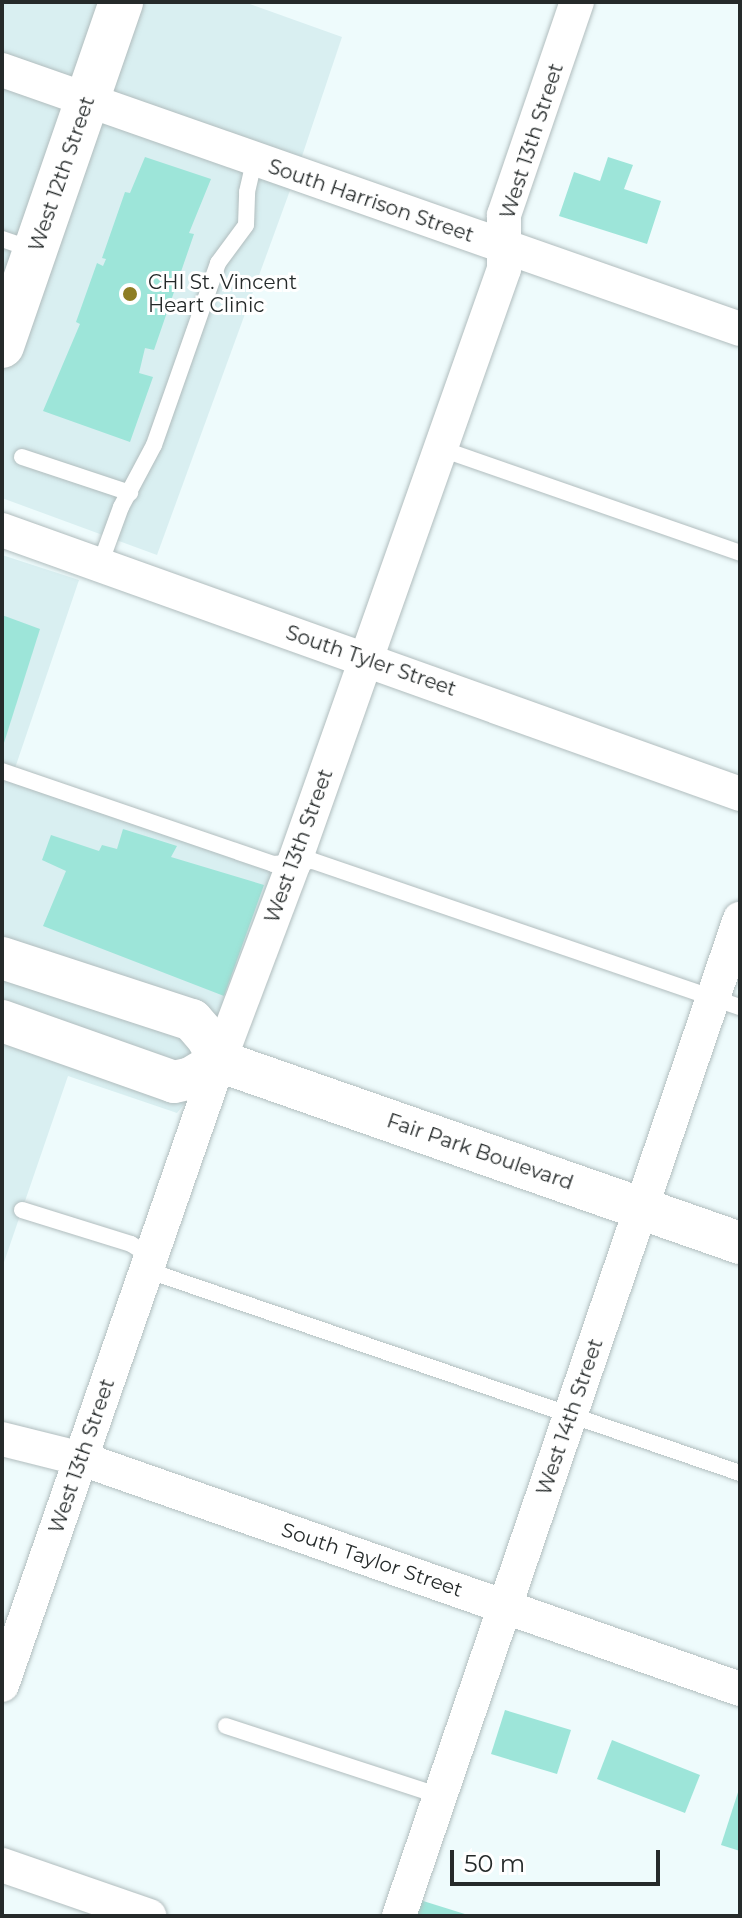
<!DOCTYPE html>
<html>
<head>
<meta charset="utf-8">
<style>
	body { margin:0 }
	#map { position:relative; width:742px; height:1918px; overflow:hidden; background:#eefbfc; font-family:Montserrat,sans-serif }
	div>[style] { position:absolute }
	.built>* { inset:0; background:#d9eff1 }
	.building>* { inset:0; background:#9de5d9 }
	.roads { filter:drop-shadow(0 0 2px #b1bdbe) drop-shadow(0 0 2px #b1bdbe) }
	.service>* { height:16px; margin:-8px; padding:0 8px; transform-origin:8px; border-radius:8px; background:#fff }
	.minor>* { height:34px; margin:-17px; padding:0 17px; transform-origin:17px; border-radius:17px; background:#fff }
	.tertiary>* { height:42px; margin:-21px; padding:0 21px; transform-origin:21px; border-radius:21px; background:#fff }
	.secondary>* { height:44px; margin:-22px; padding:0 22px; transform-origin:22px; border-radius:22px; background:#fff }
	.dots>* { width:22px; height:22px; translate:-50% -50%; box-sizing:border-box; border:4px solid #fff; border-radius:50% }
	span { translate:-50% -50%; white-space:nowrap; text-align:center; line-height:1.15; -webkit-text-stroke:6px #fff; paint-order:stroke }
	.street-label { font-size:20px; color:#252a2a }
	.poi-label { font-size:20px; color:#252a2a }
	.left { translate:0 -50%; text-align:left }
	.frame { position:absolute; inset:0; border:4px solid #252a2a; pointer-events:none }
	.scale { position:absolute; left:450px; top:1850px; width:210px; height:36px; box-sizing:border-box; border:4px solid #252a2a; border-top:0; padding-left:10px; font-size:24px; line-height:28px; white-space:nowrap; color:#252a2a; -webkit-text-stroke:6px #fff; paint-order:stroke }
</style>
</head>
<body>
<div id="map">
	<div class="built">
		<div style="clip-path:polygon(2px 2px,244px 2px,342px 37px,296px 174px,157px 555px,2px 498px)"></div>
		<div style="clip-path:polygon(2px 555px,79px 580px,13px 774px,294px 863px,219px 1061px,177px 1113px,68px 1076px,2px 1268px)"></div>
	</div>
	<div class="building">
		<div style="clip-path:polygon(145px 157px,211px 179px,189px 233px,194px 234px,154px 350px,145px 348px,139px 373px,153px 377px,130px 442px,43px 411px,80px 324px,76px 322px,97px 263px,103px 266px,106px 259px,102px 258px,125px 192px,130px 193px)"></div>
		<div style="clip-path:polygon(608px 157px,633px 165px,624px 189px,661px 201px,647px 244px,559px 216px,574px 172px,600px 181px)"></div>
		<div style="clip-path:polygon(2px 615px,40px 629px,3px 746px,2px 746px)"></div>
		<div style="clip-path:polygon(123px 829px,177px 846px,171px 857px,264px 885px,224px 996px,43px 926px,66px 871px,42px 860px,51px 835px,99px 851px,102px 845px,117px 849px)"></div>
		<div style="clip-path:polygon(505px 1710px,571px 1730px,557px 1774px,491px 1754px)"></div>
		<div style="clip-path:polygon(612px 1740px,700px 1775px,685px 1813px,597px 1779px)"></div>
		<div style="clip-path:polygon(740px 1786px,740px 1851px,721px 1845px)"></div>
		<div style="clip-path:polygon(420px 1900px,468px 1915px,468px 1916px,415px 1916px)"></div>
	</div>
	<div class="roads">
		<div class="service">
			<div style="left:2px;top:239px;width:34px;rotate:19deg"></div>
			<div style="left:439px;top:448px;width:319px;rotate:19.2deg"></div>
			<div style="left:22px;top:457px;width:114px;rotate:18.4deg"></div>
			<div style="left:99px;top:567px;width:64px;rotate:-69.9deg"></div>
			<div style="left:121px;top:507px;width:70px;rotate:-62deg"></div>
			<div style="left:154px;top:445px;width:193px;rotate:-70.6deg"></div>
			<div style="left:218px;top:263px;width:47px;rotate:-53.6deg"></div>
			<div style="left:246px;top:225px;width:33px;rotate:-88deg"></div>
			<div style="left:247px;top:192px;width:32px;rotate:-77deg"></div>
			<div style="left:2px;top:771px;width:287px;rotate:18.9deg"></div>
			<div style="left:273px;top:864px;width:40px;rotate:-4.3deg"></div>
			<div style="left:313px;top:861px;width:451px;rotate:18.9deg"></div>
			<div style="left:22px;top:1210px;width:114px;rotate:17.3deg"></div>
			<div style="left:131px;top:1244px;width:13px;rotate:32deg"></div>
			<div style="left:142px;top:1251px;width:24px;rotate:57deg"></div>
			<div style="left:155px;top:1271px;width:10px;rotate:29deg"></div>
			<div style="left:164px;top:1276px;width:609px;rotate:18.88deg"></div>
			<div style="left:226px;top:1726px;width:225px;rotate:18.1deg"></div>
		</div>
		<div class="minor">
			<div style="left:2px;top:70px;width:782px;rotate:19.34deg"></div>
			<div style="left:2px;top:530px;width:784px;rotate:19.68deg"></div>
			<div style="left:2px;top:1439px;width:82px;rotate:14deg"></div>
			<div style="left:82px;top:1459px;width:697px;rotate:19.27deg"></div>
			<div style="left:2px;top:1685px;width:661px;rotate:-70.82deg"></div>
			<div style="left:219px;top:1061px;width:212px;rotate:-69.3deg"></div>
			<div style="left:294px;top:863px;width:630px;rotate:-70.53deg"></div>
			<div style="left:504px;top:269px;width:54px;rotate:-90deg"></div>
			<div style="left:504px;top:215px;width:225px;rotate:-71.1deg"></div>
			<div style="left:2px;top:1865px;width:156px;rotate:19.1deg"></div>
			<div style="left:399px;top:1916px;width:1054px;rotate:-71.12deg"></div>
		</div>
		<div class="tertiary">
			<div style="left:2px;top:958px;width:200px;rotate:18.1deg"></div>
			<div style="left:192px;top:1020px;width:23px;rotate:49deg"></div>
			<div style="left:207px;top:1037px;width:27px;rotate:63deg"></div>
			<div style="left:219px;top:1061px;width:552px;rotate:19.26deg"></div>
			<div style="left:2px;top:1021px;width:182px;rotate:19.5deg"></div>
			<div style="left:174px;top:1082px;width:17px;rotate:-13deg"></div>
			<div style="left:191px;top:1078px;width:33px;rotate:-31deg"></div>
		</div>
		<div class="secondary">
			<div style="left:2px;top:346px;width:364px;rotate:-70.9deg"></div>
		</div>
	</div>
	<div class="dots">
		<div style="left:130px;top:294px;background:#8e7d23"></div>
	</div>
	<div class="street-label">
		<span style="left:532px;top:141px;rotate:-72deg">West 13th Street</span>
		<span style="left:62px;top:174px;rotate:-71deg">West 12th Street</span>
		<span style="left:371px;top:201px;rotate:19deg">South Harrison Street</span>
		<span style="left:371px;top:661px;rotate:19deg">South Tyler Street</span>
		<span style="left:299px;top:846px;rotate:-70deg">West 13th Street</span>
		<span style="left:480px;top:1152px;rotate:19deg">Fair Park Boulevard</span>
		<span style="left:570px;top:1417px;rotate:-71deg">West 14th Street</span>
		<span style="left:82px;top:1456px;rotate:-71deg">West 13th Street</span>
		<span style="left:372px;top:1560px;rotate:19deg">South Taylor Street</span>
	</div>
	<div class="poi-label">
		<span class="left" style="left:148px;top:294px">CHI St. Vincent<br>Heart Clinic</span>
	</div>
	<div class="frame"></div>
	<div class="scale">50 m</div>
</div>
</body>
</html>
